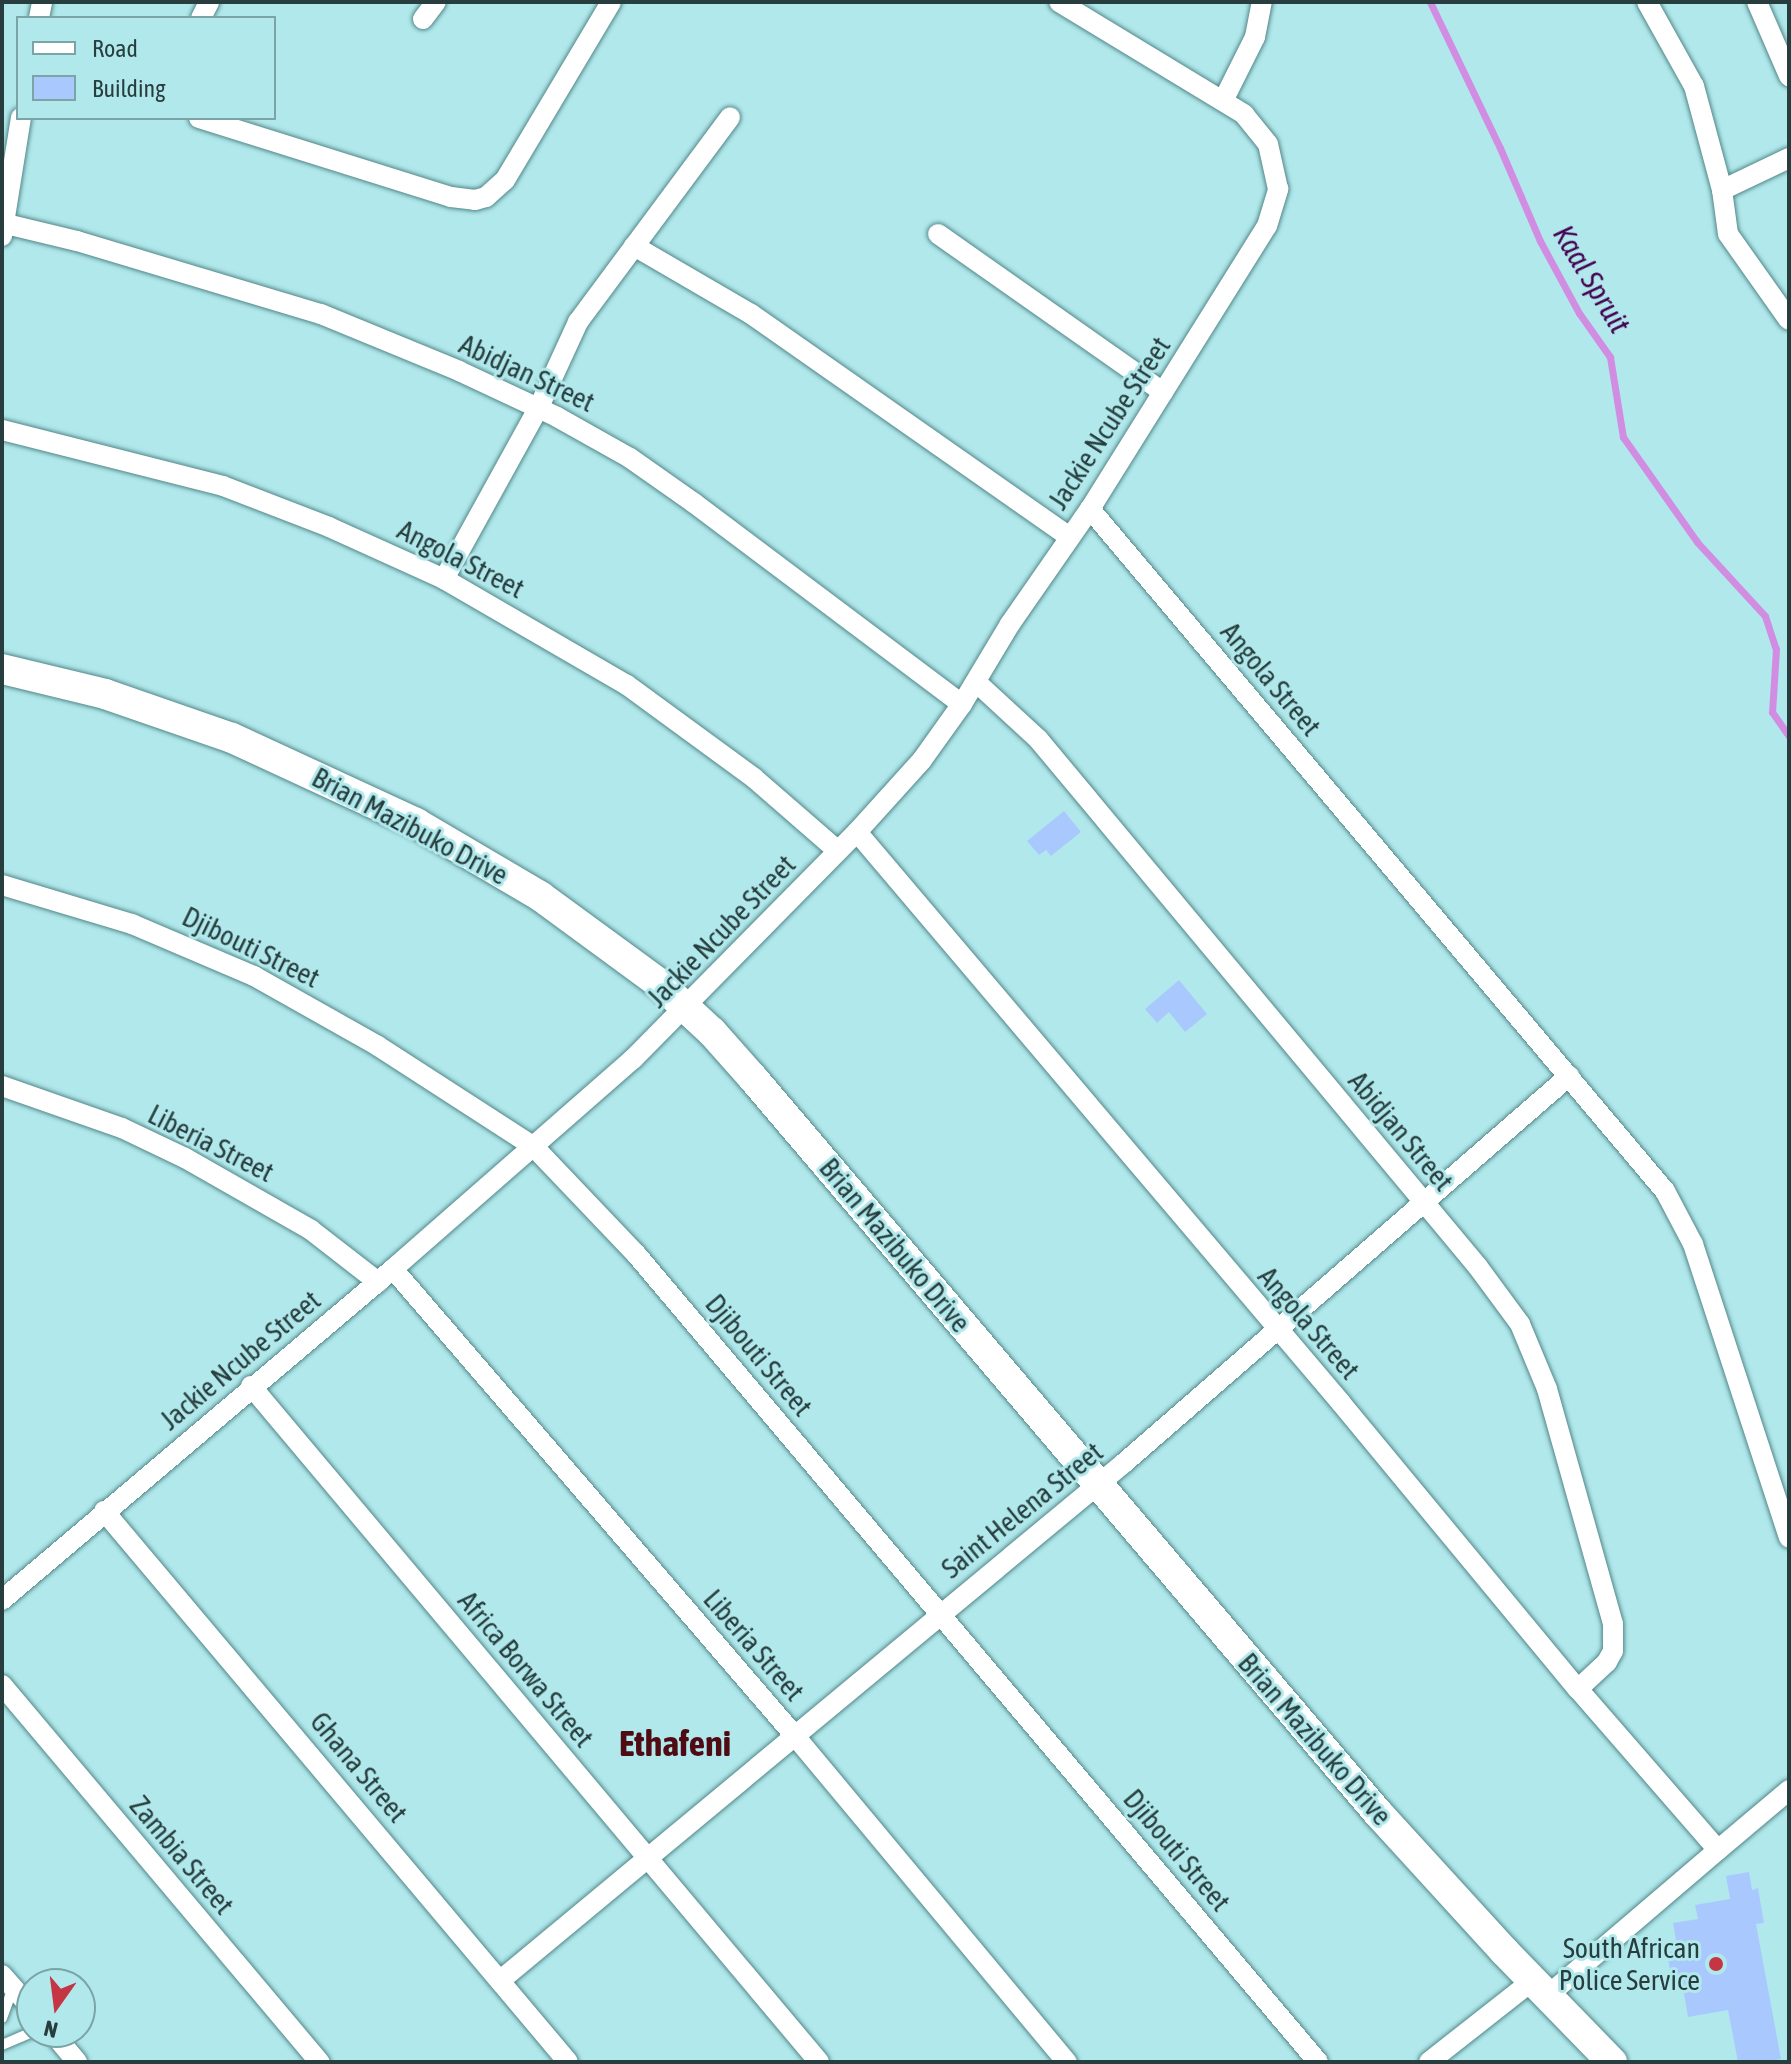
<!DOCTYPE html>
<html>
<head>
<meta charset="utf-8">
<style>
	body { margin:0 }
	#map { position:relative; width:1791px; height:2064px; overflow:hidden; background:#b1e8eb; font-family:"Asap Condensed",sans-serif }
	div>[style] { position:absolute }
	.stream>* { height:7px; margin:-3.5px; padding:0 3.5px; transform-origin:3.5px; border-radius:3.5px; background:#d18de1 }
	.building>* { inset:0; background:#a9c9fe }
	.roads { filter:drop-shadow(0 0 2px #528789) drop-shadow(0 0 2px #528789) }
	.lane>* { height:10px; margin:-5px; padding:0 5px; transform-origin:5px; border-radius:5px; background:#fff }
	.street>* { height:20px; margin:-10px; padding:0 10px; transform-origin:10px; border-radius:10px; background:#fff }
	.secondary>* { height:30px; margin:-15px; padding:0 15px; transform-origin:15px; border-radius:15px; background:#fff }
	.dots>* { width:22px; height:22px; translate:-50% -50%; box-sizing:border-box; border:4px solid #b1e8eb; border-radius:50% }
	span { translate:-50% -50%; white-space:nowrap; text-align:center; line-height:1.15; -webkit-text-stroke:6px #b1e8eb; paint-order:stroke }
	.street-label { font-size:28px; color:#273d3e }
	.poi-label { font-size:28px; color:#273d3e }
	.right { translate:-100% -50%; text-align:right }
	.water-label { font-size:30px; color:#440152; font-style:italic }
	.district-label { font-size:36px; color:#500a13; font-weight:700 }
	.frame { position:absolute; inset:0; border:4px solid #273d3e; pointer-events:none }
	.legend { position:absolute; left:16px; top:16px; width:260px; height:104px; box-sizing:border-box; background:#b1e8eb; border:2px solid #7aa4a6; margin:0; padding:10px 14px; list-style:none; font-size:24px; color:#273d3e }
	.legend li { display:flex; align-items:center; gap:16px; height:40px }
	.legend b { width:40px; border:2px solid #7aa4a6 }
	.north { position:absolute; left:16px; top:1968px; width:80px; height:80px; box-sizing:border-box; background:#b1e8eb; border:2px solid #7aa4a6; border-radius:50%; rotate:194deg; font-size:22px; font-weight:700; line-height:32px; text-align:center; color:#273d3e }
	.north::after { content:''; display:block; margin:auto; width:28px; height:36px; background:#c53544; clip-path:polygon(50% 0,100% 100%,50% 72%,0 100%) }
</style>
</head>
<body>
<div id="map">
	<div class="stream">
		<div style="left:1430px;top:2px;width:162px;rotate:64.4deg"></div>
		<div style="left:1500px;top:148px;width:101px;rotate:66.7deg"></div>
		<div style="left:1540px;top:241px;width:82px;rotate:61.6deg"></div>
		<div style="left:1579px;top:313px;width:54px;rotate:54.8deg"></div>
		<div style="left:1610px;top:357px;width:81px;rotate:80.8deg"></div>
		<div style="left:1623px;top:437px;width:128px;rotate:54.8deg"></div>
		<div style="left:1697px;top:542px;width:100px;rotate:47.4deg"></div>
		<div style="left:1765px;top:616px;width:35px;rotate:72deg"></div>
		<div style="left:1776px;top:649px;width:63px;rotate:93.6deg"></div>
		<div style="left:1772px;top:712px;width:29px;rotate:55deg"></div>
	</div>
	<div class="building">
		<div style="clip-path:polygon(1064px 811px,1081px 832px,1051px 856px,1046px 850px,1039px 855px,1027px 841px)"></div>
		<div style="clip-path:polygon(1179px 980px,1207px 1014px,1185px 1032px,1169px 1012px,1157px 1023px,1145px 1009px)"></div>
		<div style="clip-path:polygon(1749px 1872px,1752px 1890px,1758px 1888px,1764px 1923px,1756px 1924px,1781px 2059px,1764px 2062px,1738px 2062px,1728px 2010px,1688px 2017px,1681px 1976px,1671px 1977px,1667px 1952px,1678px 1951px,1673px 1923px,1698px 1919px,1695px 1905px,1730px 1899px,1726px 1876px)"></div>
	</div>
	<div class="roads">
		<div class="lane">
			<div style="left:2px;top:2018px;width:32px;rotate:-70deg"></div>
			<div style="left:2px;top:2045px;width:34px;rotate:-23deg"></div>
		</div>
		<div class="street">
			<div style="left:1647px;top:2px;width:96px;rotate:60.8deg"></div>
			<div style="left:1694px;top:86px;width:108px;rotate:74.9deg"></div>
			<div style="left:1722px;top:190px;width:44px;rotate:82.2deg"></div>
			<div style="left:1728px;top:234px;width:105px;rotate:54.7deg"></div>
			<div style="left:1757px;top:2px;width:81px;rotate:66.6deg"></div>
			<div style="left:39px;top:18px;width:16px;rotate:-79deg"></div>
			<div style="left:201px;top:18px;width:18px;rotate:-63deg"></div>
			<div style="left:423px;top:19px;width:21px;rotate:-53deg"></div>
			<div style="left:1224px;top:99px;width:69px;rotate:-63.4deg"></div>
			<div style="left:1255px;top:37px;width:36px;rotate:-79deg"></div>
			<div style="left:199px;top:118px;width:264px;rotate:17.4deg"></div>
			<div style="left:451px;top:197px;width:24px;rotate:7deg"></div>
			<div style="left:475px;top:200px;width:11px;rotate:-15deg"></div>
			<div style="left:486px;top:197px;width:25px;rotate:-42deg"></div>
			<div style="left:505px;top:180px;width:207px;rotate:-59.2deg"></div>
			<div style="left:1722px;top:190px;width:74px;rotate:-25.5deg"></div>
			<div style="left:2px;top:223px;width:77px;rotate:13.5deg"></div>
			<div style="left:77px;top:241px;width:255px;rotate:16.7deg"></div>
			<div style="left:321px;top:314px;width:149px;rotate:22.4deg"></div>
			<div style="left:459px;top:371px;width:108px;rotate:25.1deg"></div>
			<div style="left:557px;top:417px;width:84px;rotate:29.3deg"></div>
			<div style="left:630px;top:458px;width:78px;rotate:35.1deg"></div>
			<div style="left:694px;top:503px;width:335px;rotate:36.9deg"></div>
			<div style="left:938px;top:234px;width:275px;rotate:35.1deg"></div>
			<div style="left:2px;top:236px;width:120px;rotate:-80.9deg"></div>
			<div style="left:634px;top:246px;width:135px;rotate:30.2deg"></div>
			<div style="left:751px;top:314px;width:388px;rotate:35deg"></div>
			<div style="left:2px;top:430px;width:228px;rotate:14.2deg"></div>
			<div style="left:223px;top:486px;width:114px;rotate:21.1deg"></div>
			<div style="left:329px;top:527px;width:126px;rotate:24.3deg"></div>
			<div style="left:444px;top:579px;width:211px;rotate:30.1deg"></div>
			<div style="left:627px;top:685px;width:157px;rotate:36.2deg"></div>
			<div style="left:754px;top:778px;width:111px;rotate:41deg"></div>
			<div style="left:1090px;top:509px;width:892px;rotate:49.87deg"></div>
			<div style="left:1665px;top:1191px;width:60px;rotate:62.2deg"></div>
			<div style="left:1693px;top:1244px;width:309px;rotate:71.9deg"></div>
			<div style="left:444px;top:579px;width:194px;rotate:-61.1deg"></div>
			<div style="left:538px;top:409px;width:96px;rotate:-65.3deg"></div>
			<div style="left:578px;top:322px;width:255px;rotate:-53.4deg"></div>
			<div style="left:976px;top:682px;width:84px;rotate:42.6deg"></div>
			<div style="left:1038px;top:739px;width:687px;rotate:50.19deg"></div>
			<div style="left:1478px;top:1267px;width:71px;rotate:53.6deg"></div>
			<div style="left:1520px;top:1324px;width:70px;rotate:67.4deg"></div>
			<div style="left:1547px;top:1389px;width:244px;rotate:74.3deg"></div>
			<div style="left:1613px;top:1624px;width:27px;rotate:90deg"></div>
			<div style="left:1613px;top:1651px;width:13px;rotate:119deg"></div>
			<div style="left:1607px;top:1662px;width:40px;rotate:137deg"></div>
			<div style="left:857px;top:832px;width:749px;rotate:49.71deg"></div>
			<div style="left:1341px;top:1403px;width:371px;rotate:50.4deg"></div>
			<div style="left:1578px;top:1689px;width:213px;rotate:49deg"></div>
			<div style="left:1718px;top:1850px;width:225px;rotate:139.5deg"></div>
			<div style="left:2px;top:885px;width:136px;rotate:16.7deg"></div>
			<div style="left:132px;top:924px;width:133px;rotate:23.1deg"></div>
			<div style="left:254px;top:976px;width:142px;rotate:29.4deg"></div>
			<div style="left:378px;top:1046px;width:186px;rotate:32.9deg"></div>
			<div style="left:534px;top:1147px;width:148px;rotate:46.4deg"></div>
			<div style="left:636px;top:1254px;width:1057px;rotate:49.83deg"></div>
			<div style="left:2px;top:1086px;width:127px;rotate:19.3deg"></div>
			<div style="left:122px;top:1128px;width:70px;rotate:25.5deg"></div>
			<div style="left:185px;top:1158px;width:145px;rotate:29.7deg"></div>
			<div style="left:311px;top:1230px;width:85px;rotate:37.8deg"></div>
			<div style="left:393px;top:1269px;width:616px;rotate:49.28deg"></div>
			<div style="left:795px;top:1736px;width:425px;rotate:50.2deg"></div>
			<div style="left:251px;top:1386px;width:883px;rotate:49.96deg"></div>
			<div style="left:104px;top:1511px;width:720px;rotate:49.9deg"></div>
			<div style="left:2px;top:1600px;width:512px;rotate:-40.25deg"></div>
			<div style="left:393px;top:1269px;width:319px;rotate:-41.2deg"></div>
			<div style="left:633px;top:1059px;width:319px;rotate:-45.4deg"></div>
			<div style="left:857px;top:832px;width:97px;rotate:-47.9deg"></div>
			<div style="left:922px;top:760px;width:69px;rotate:-54.5deg"></div>
			<div style="left:962px;top:704px;width:93px;rotate:-59deg"></div>
			<div style="left:1010px;top:624px;width:140px;rotate:-55.2deg"></div>
			<div style="left:1090px;top:509px;width:334px;rotate:-58deg"></div>
			<div style="left:1267px;top:226px;width:39px;rotate:-73deg"></div>
			<div style="left:1278px;top:189px;width:46px;rotate:-102.5deg"></div>
			<div style="left:1268px;top:144px;width:38px;rotate:-129deg"></div>
			<div style="left:1244px;top:114px;width:216px;rotate:-148.8deg"></div>
			<div style="left:2px;top:1685px;width:493px;rotate:49.9deg"></div>
			<div style="left:1718px;top:1850px;width:93px;rotate:-40.2deg"></div>
			<div style="left:2px;top:1975px;width:45px;rotate:48.6deg"></div>
			<div style="left:502px;top:1979px;width:808px;rotate:-39.68deg"></div>
			<div style="left:1124px;top:1463px;width:590px;rotate:-41.01deg"></div>
			<div style="left:52px;top:2032px;width:39px;rotate:50deg"></div>
			<div style="left:1429px;top:2062px;width:131px;rotate:-38.2deg"></div>
		</div>
		<div class="secondary">
			<div style="left:2px;top:669px;width:106px;rotate:13.6deg"></div>
			<div style="left:105px;top:694px;width:134px;rotate:19.1deg"></div>
			<div style="left:232px;top:738px;width:203px;rotate:24.8deg"></div>
			<div style="left:416px;top:823px;width:144px;rotate:30.5deg"></div>
			<div style="left:540px;top:896px;width:147px;rotate:36.2deg"></div>
			<div style="left:659px;top:983px;width:72px;rotate:42.8deg"></div>
			<div style="left:712px;top:1032px;width:60px;rotate:48.4deg"></div>
			<div style="left:752px;top:1077px;width:966px;rotate:49.62deg"></div>
			<div style="left:1378px;top:1813px;width:187px;rotate:47.6deg"></div>
			<div style="left:1504px;top:1951px;width:155px;rotate:45.8deg"></div>
		</div>
	</div>
	<div class="dots">
		<div style="left:1716px;top:1964px;background:#c53544"></div>
	</div>
	<div class="street-label">
		<span style="left:527px;top:373px;rotate:25deg">Abidjan Street</span>
		<span style="left:1109px;top:423px;rotate:-57deg">Jackie Ncube Street</span>
		<span style="left:461px;top:559px;rotate:27deg">Angola Street</span>
		<span style="left:1271px;top:679px;rotate:50deg">Angola Street</span>
		<span style="left:410px;top:826px;rotate:28deg">Brian Mazibuko Drive</span>
		<span style="left:721px;top:931px;rotate:-46deg">Jackie Ncube Street</span>
		<span style="left:251px;top:947px;rotate:26deg">Djibouti Street</span>
		<span style="left:1401px;top:1131px;rotate:50deg">Abidjan Street</span>
		<span style="left:211px;top:1143px;rotate:27deg">Liberia Street</span>
		<span style="left:895px;top:1245px;rotate:50deg">Brian Mazibuko Drive</span>
		<span style="left:1309px;top:1323px;rotate:49deg">Angola Street</span>
		<span style="left:759px;top:1355px;rotate:50deg">Djibouti Street</span>
		<span style="left:240px;top:1360px;rotate:-40deg">Jackie Ncube Street</span>
		<span style="left:1022px;top:1510px;rotate:-39deg">Saint Helena Street</span>
		<span style="left:754px;top:1645px;rotate:49deg">Liberia Street</span>
		<span style="left:526px;top:1669px;rotate:50deg">Africa Borwa Street</span>
		<span style="left:1315px;top:1739px;rotate:49deg">Brian Mazibuko Drive</span>
		<span style="left:359px;top:1767px;rotate:50deg">Ghana Street</span>
		<span style="left:1177px;top:1850px;rotate:50deg">Djibouti Street</span>
		<span style="left:182px;top:1855px;rotate:50deg">Zambia Street</span>
	</div>
	<div class="poi-label">
		<span class="right" style="left:1700px;top:1964px">South African<br>Police Service</span>
	</div>
	<div class="water-label">
		<span style="left:1592px;top:279px;rotate:59deg">Kaal Spruit</span>
	</div>
	<div class="district-label">
		<span style="left:675px;top:1744px">Ethafeni</span>
	</div>
	<div class="frame"></div>
	<ul class="legend">
	<li><b style="height:10px;background:#fff"></b>Road</li>
	<li><b style="height:22px;background:#a9c9fe"></b>Building</li>
	</ul>
	<div class="north">N</div>
</div>
</body>
</html>
